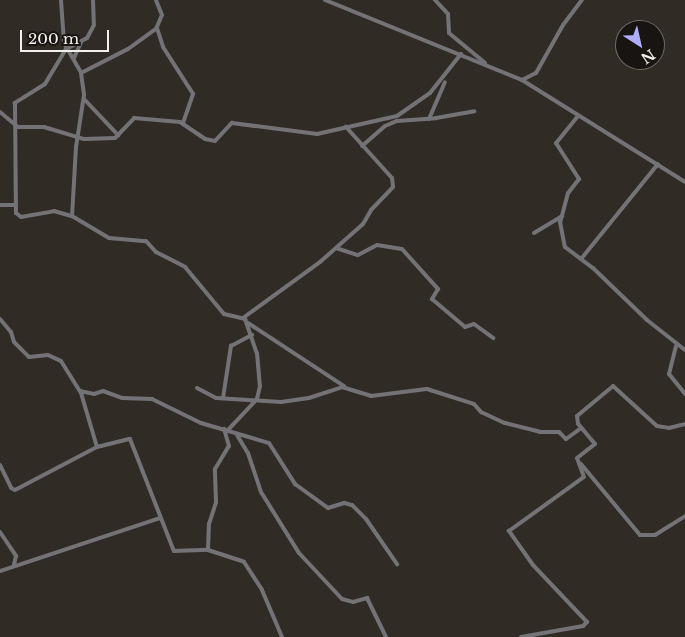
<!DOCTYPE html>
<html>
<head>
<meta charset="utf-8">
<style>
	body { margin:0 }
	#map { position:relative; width:685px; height:637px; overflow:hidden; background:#312b25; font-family:"Libre Baskerville",serif }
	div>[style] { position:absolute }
	.minor>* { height:4px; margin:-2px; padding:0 2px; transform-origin:2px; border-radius:2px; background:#737377 }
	span { translate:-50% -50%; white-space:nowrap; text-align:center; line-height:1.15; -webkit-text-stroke:5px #171411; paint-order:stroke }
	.north { position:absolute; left:615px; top:20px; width:50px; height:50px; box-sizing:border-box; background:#171411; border:1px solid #6f6c68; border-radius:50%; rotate:145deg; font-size:14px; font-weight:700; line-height:20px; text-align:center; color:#f3f0eb }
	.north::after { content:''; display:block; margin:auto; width:18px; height:22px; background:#adaffb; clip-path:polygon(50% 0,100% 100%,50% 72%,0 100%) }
	.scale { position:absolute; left:20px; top:30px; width:89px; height:22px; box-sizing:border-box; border:2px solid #f3f0eb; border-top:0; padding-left:6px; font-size:15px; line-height:18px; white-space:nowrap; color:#f3f0eb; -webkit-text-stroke:4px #171411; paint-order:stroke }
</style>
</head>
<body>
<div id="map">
	<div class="minor">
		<div style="left:61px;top:0;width:43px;rotate:86deg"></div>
		<div style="left:64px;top:43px;width:34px;rotate:60deg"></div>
		<div style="left:81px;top:73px;width:22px;rotate:82deg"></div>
		<div style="left:84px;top:95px;width:53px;rotate:98.7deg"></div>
		<div style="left:76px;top:147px;width:69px;rotate:93.3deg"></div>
		<div style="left:93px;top:0;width:25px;rotate:88deg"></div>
		<div style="left:94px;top:25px;width:15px;rotate:118deg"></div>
		<div style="left:87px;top:38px;width:24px;rotate:152deg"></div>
		<div style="left:66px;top:49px;width:41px;rotate:121deg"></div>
		<div style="left:45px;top:84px;width:36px;rotate:148deg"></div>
		<div style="left:15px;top:103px;width:110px;rotate:89.5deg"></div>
		<div style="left:16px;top:213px;width:6px;rotate:39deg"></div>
		<div style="left:21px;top:217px;width:34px;rotate:-10deg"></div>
		<div style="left:54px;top:211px;width:19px;rotate:16deg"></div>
		<div style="left:72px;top:216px;width:43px;rotate:30.7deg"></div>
		<div style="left:109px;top:238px;width:37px;rotate:5deg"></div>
		<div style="left:146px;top:241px;width:15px;rotate:48deg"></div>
		<div style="left:156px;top:252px;width:33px;rotate:27deg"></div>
		<div style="left:185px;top:267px;width:61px;rotate:50.3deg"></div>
		<div style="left:224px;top:314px;width:22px;rotate:13deg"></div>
		<div style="left:245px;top:319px;width:36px;rotate:71deg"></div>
		<div style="left:257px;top:353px;width:33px;rotate:85deg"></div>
		<div style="left:260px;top:386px;width:13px;rotate:103deg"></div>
		<div style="left:257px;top:399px;width:42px;rotate:133.1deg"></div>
		<div style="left:325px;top:0;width:213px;rotate:22.1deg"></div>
		<div style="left:522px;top:80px;width:192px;rotate:32deg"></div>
		<div style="left:435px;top:0;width:19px;rotate:47deg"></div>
		<div style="left:448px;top:14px;width:19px;rotate:87deg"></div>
		<div style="left:449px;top:33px;width:47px;rotate:39.8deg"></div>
		<div style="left:157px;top:28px;width:20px;rotate:72deg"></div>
		<div style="left:163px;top:47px;width:56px;rotate:57.4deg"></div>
		<div style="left:193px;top:94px;width:31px;rotate:109deg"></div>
		<div style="left:74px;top:58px;width:17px;rotate:-66deg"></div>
		<div style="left:81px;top:73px;width:53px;rotate:-27.1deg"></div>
		<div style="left:128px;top:49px;width:34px;rotate:-36deg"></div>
		<div style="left:156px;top:29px;width:15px;rotate:-67deg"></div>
		<div style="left:162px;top:15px;width:16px;rotate:-112deg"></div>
		<div style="left:522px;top:80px;width:16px;rotate:-27deg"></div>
		<div style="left:536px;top:73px;width:55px;rotate:-60.6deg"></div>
		<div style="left:563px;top:25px;width:31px;rotate:-53deg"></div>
		<div style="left:84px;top:99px;width:50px;rotate:46.6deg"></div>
		<div style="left:0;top:112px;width:23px;rotate:40deg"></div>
		<div style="left:18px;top:127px;width:26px"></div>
		<div style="left:44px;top:127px;width:42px;rotate:16.7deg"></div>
		<div style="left:84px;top:139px;width:31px;rotate:-2deg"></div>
		<div style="left:115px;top:138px;width:28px;rotate:-46deg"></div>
		<div style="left:134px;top:118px;width:46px;rotate:5deg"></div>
		<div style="left:180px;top:122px;width:30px;rotate:34deg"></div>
		<div style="left:205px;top:139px;width:10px;rotate:11deg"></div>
		<div style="left:215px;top:141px;width:25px;rotate:-47deg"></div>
		<div style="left:232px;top:123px;width:86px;rotate:7.4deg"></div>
		<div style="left:317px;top:134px;width:82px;rotate:-12.7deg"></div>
		<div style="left:397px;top:116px;width:40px;rotate:-34.9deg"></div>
		<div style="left:430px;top:93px;width:50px;rotate:-51.5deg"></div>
		<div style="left:578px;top:116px;width:35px;rotate:129deg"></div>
		<div style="left:556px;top:143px;width:43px;rotate:57.4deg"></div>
		<div style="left:579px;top:179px;width:18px;rotate:128deg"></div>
		<div style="left:568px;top:193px;width:30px;rotate:105deg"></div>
		<div style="left:560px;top:222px;width:25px;rotate:79deg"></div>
		<div style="left:565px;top:247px;width:35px;rotate:37deg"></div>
		<div style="left:593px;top:268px;width:75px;rotate:43.9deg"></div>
		<div style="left:647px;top:320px;width:48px;rotate:38.3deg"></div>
		<div style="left:429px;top:119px;width:40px;rotate:-66.6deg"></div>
		<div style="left:362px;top:146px;width:30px;rotate:-41deg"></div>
		<div style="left:385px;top:126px;width:13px;rotate:-23deg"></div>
		<div style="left:397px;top:121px;width:39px;rotate:-4deg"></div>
		<div style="left:436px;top:118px;width:39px;rotate:-10deg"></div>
		<div style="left:0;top:205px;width:15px"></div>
		<div style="left:534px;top:233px;width:33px;rotate:-31deg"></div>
		<div style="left:336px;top:248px;width:23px;rotate:18deg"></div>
		<div style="left:358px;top:255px;width:21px;rotate:-28deg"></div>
		<div style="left:377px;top:245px;width:25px;rotate:9deg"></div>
		<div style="left:402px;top:249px;width:54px;rotate:48deg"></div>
		<div style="left:438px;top:289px;width:12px;rotate:121deg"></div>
		<div style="left:432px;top:299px;width:43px;rotate:40.3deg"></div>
		<div style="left:465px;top:327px;width:9px;rotate:-18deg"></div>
		<div style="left:474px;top:324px;width:24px;rotate:36deg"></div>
		<div style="left:581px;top:259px;width:122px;rotate:-51deg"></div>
		<div style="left:243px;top:318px;width:95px;rotate:-36deg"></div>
		<div style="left:320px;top:262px;width:57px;rotate:-41.5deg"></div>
		<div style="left:363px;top:224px;width:16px;rotate:-60deg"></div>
		<div style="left:371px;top:210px;width:32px;rotate:-46deg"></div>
		<div style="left:393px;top:187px;width:9px;rotate:-96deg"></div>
		<div style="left:392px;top:178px;width:69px;rotate:-132deg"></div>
		<div style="left:0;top:319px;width:17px;rotate:50deg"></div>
		<div style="left:11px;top:332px;width:10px;rotate:73deg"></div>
		<div style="left:14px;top:342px;width:21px;rotate:45deg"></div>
		<div style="left:29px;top:357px;width:19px;rotate:-6deg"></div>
		<div style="left:48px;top:355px;width:14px;rotate:25deg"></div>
		<div style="left:61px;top:361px;width:38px;rotate:58deg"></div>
		<div style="left:81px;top:393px;width:56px;rotate:73.5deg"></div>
		<div style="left:248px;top:323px;width:115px;rotate:33.3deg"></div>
		<div style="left:676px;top:346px;width:29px;rotate:104deg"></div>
		<div style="left:669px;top:374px;width:26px;rotate:51deg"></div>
		<div style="left:197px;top:388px;width:21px;rotate:28deg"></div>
		<div style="left:216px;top:398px;width:65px;rotate:3.5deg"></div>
		<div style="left:281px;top:402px;width:28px;rotate:-8deg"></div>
		<div style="left:309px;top:398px;width:35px;rotate:-18deg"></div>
		<div style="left:342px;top:387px;width:30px;rotate:17deg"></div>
		<div style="left:371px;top:396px;width:56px;rotate:-7.1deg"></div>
		<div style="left:427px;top:389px;width:49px;rotate:17.7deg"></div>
		<div style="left:474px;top:404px;width:11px;rotate:49deg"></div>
		<div style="left:481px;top:412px;width:26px;rotate:25deg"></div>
		<div style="left:505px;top:423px;width:36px;rotate:14deg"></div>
		<div style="left:540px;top:432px;width:19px"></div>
		<div style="left:559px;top:432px;width:10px;rotate:45deg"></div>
		<div style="left:566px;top:439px;width:19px;rotate:-36deg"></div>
		<div style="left:80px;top:391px;width:14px;rotate:12deg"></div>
		<div style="left:94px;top:394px;width:9px;rotate:-18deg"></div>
		<div style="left:103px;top:391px;width:20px;rotate:20deg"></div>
		<div style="left:122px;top:398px;width:30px;rotate:2deg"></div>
		<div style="left:152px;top:399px;width:55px;rotate:26.1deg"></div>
		<div style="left:201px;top:423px;width:71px;rotate:16.4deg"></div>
		<div style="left:269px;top:443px;width:49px;rotate:57.6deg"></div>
		<div style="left:295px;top:484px;width:41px;rotate:36deg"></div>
		<div style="left:328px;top:508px;width:17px;rotate:-17deg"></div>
		<div style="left:344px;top:503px;width:8px;rotate:14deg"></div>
		<div style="left:352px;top:505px;width:20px;rotate:45deg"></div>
		<div style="left:366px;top:519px;width:55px;rotate:55.4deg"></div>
		<div style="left:223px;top:398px;width:53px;rotate:-81.3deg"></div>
		<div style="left:231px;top:346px;width:24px;rotate:-28deg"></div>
		<div style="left:237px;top:435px;width:21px;rotate:59deg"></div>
		<div style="left:248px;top:453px;width:41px;rotate:71.6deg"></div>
		<div style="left:261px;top:492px;width:72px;rotate:58.1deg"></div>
		<div style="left:299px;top:553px;width:63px;rotate:46.9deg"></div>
		<div style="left:342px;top:599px;width:11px;rotate:15deg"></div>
		<div style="left:353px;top:602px;width:15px;rotate:-16deg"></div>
		<div style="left:367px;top:598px;width:43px;rotate:64deg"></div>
		<div style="left:581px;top:464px;width:92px;rotate:50.3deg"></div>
		<div style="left:640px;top:535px;width:15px"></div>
		<div style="left:655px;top:535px;width:36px;rotate:-32deg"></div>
		<div style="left:0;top:465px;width:25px;rotate:64deg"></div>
		<div style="left:11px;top:488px;width:4px;rotate:27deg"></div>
		<div style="left:15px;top:490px;width:93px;rotate:-27.7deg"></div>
		<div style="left:97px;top:447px;width:34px;rotate:-14deg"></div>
		<div style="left:130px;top:439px;width:120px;rotate:68.6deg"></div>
		<div style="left:174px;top:551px;width:34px;rotate:-2deg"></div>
		<div style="left:208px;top:550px;width:38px;rotate:18deg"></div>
		<div style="left:244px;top:562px;width:33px;rotate:57deg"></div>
		<div style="left:262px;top:590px;width:51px;rotate:66.9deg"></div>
		<div style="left:0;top:532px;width:29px;rotate:56deg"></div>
		<div style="left:16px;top:556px;width:9px;rotate:103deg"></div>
		<div style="left:208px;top:550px;width:26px;rotate:-88deg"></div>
		<div style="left:209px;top:524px;width:23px;rotate:-72deg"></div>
		<div style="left:216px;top:502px;width:33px;rotate:-92deg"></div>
		<div style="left:215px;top:469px;width:27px;rotate:-59deg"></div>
		<div style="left:229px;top:446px;width:18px;rotate:-106deg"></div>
		<div style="left:0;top:571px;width:169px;rotate:-18.3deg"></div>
		<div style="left:521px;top:637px;width:63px;rotate:-10.1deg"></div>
		<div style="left:583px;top:626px;width:6px;rotate:-45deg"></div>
		<div style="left:587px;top:622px;width:79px;rotate:-133.5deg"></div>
		<div style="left:533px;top:565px;width:42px;rotate:-125.2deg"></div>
		<div style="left:509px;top:531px;width:92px;rotate:-35.8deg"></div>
		<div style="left:584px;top:477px;width:20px;rotate:-110deg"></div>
		<div style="left:577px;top:458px;width:23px;rotate:-38deg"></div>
		<div style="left:595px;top:444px;width:26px;rotate:-130deg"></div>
		<div style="left:578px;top:424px;width:8px;rotate:-97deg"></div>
		<div style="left:577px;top:416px;width:47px;rotate:-39.8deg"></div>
		<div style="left:613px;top:386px;width:59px;rotate:42.3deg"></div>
		<div style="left:657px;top:426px;width:12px;rotate:9deg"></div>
		<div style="left:669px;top:428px;width:16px;rotate:-14deg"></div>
	</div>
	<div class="north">N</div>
	<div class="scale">200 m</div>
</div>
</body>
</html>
